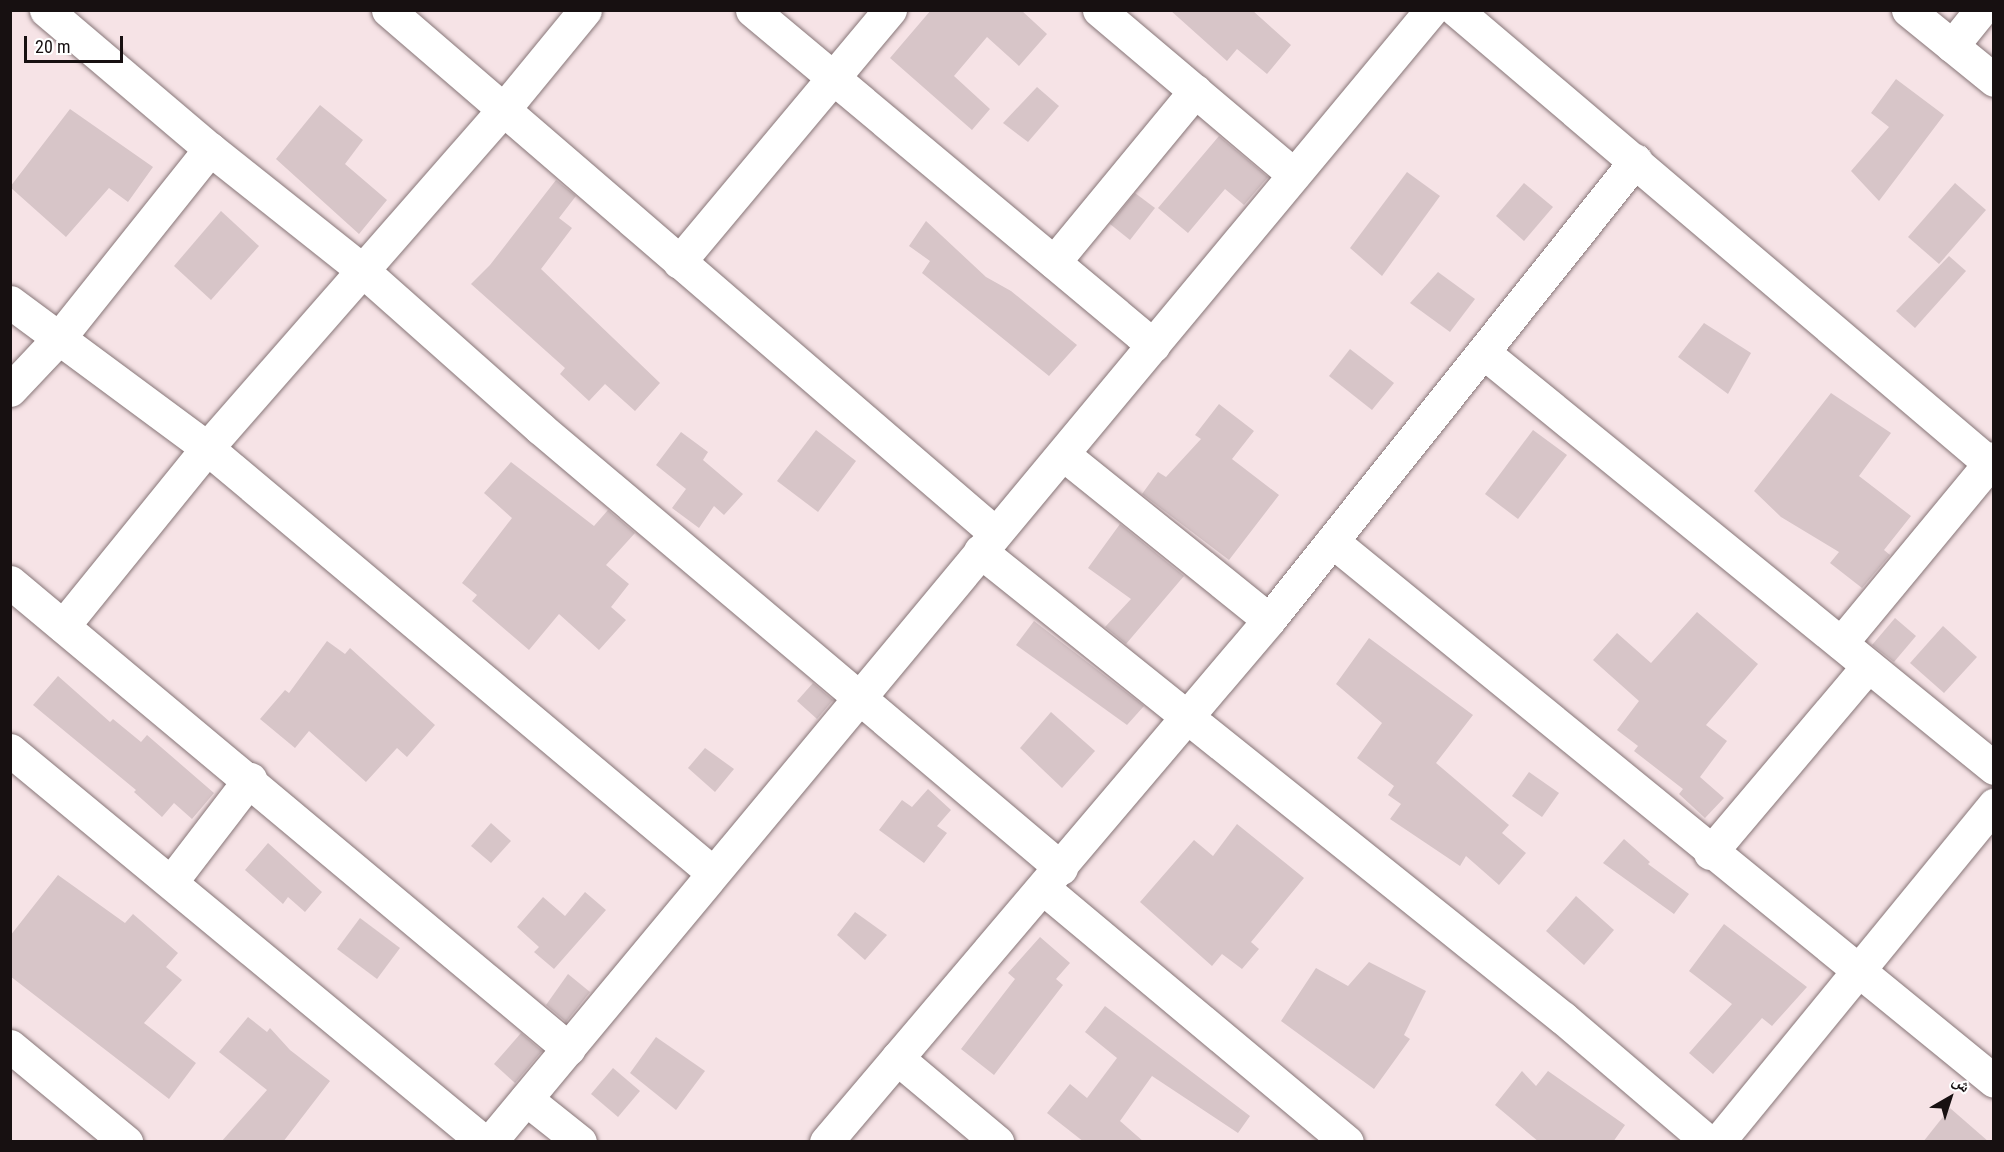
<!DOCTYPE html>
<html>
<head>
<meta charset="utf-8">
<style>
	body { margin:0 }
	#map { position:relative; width:2004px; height:1152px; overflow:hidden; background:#f6e3e6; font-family:"Roboto Condensed","Noto Naskh Arabic",sans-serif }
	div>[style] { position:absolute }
	.building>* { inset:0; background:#d7c5c8 }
	.roads { filter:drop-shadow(0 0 2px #877678) drop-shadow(0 0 2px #877678) }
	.minor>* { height:33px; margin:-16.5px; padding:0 16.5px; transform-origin:16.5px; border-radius:16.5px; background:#fff }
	span { translate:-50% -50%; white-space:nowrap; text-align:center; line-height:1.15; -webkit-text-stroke:4.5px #fff; paint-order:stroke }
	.frame { position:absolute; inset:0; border:12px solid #171011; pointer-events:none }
	.north { position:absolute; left:1920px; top:1068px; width:60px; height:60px; -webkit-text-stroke:4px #fff; paint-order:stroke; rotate:39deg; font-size:16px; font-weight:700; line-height:24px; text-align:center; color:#171011 }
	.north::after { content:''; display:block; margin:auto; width:21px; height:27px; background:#171011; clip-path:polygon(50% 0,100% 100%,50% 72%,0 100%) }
	.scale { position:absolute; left:24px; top:36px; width:99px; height:27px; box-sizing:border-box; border:3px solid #171011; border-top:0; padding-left:8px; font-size:18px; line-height:21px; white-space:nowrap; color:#171011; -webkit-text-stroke:4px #fff; paint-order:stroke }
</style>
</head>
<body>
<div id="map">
	<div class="building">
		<div style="clip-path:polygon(931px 10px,1021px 10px,1047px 34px,1019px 66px,987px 37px,954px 76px,990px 109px,972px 130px,890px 58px)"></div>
		<div style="clip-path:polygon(1170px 10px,1252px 10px,1291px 45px,1267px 74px,1237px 49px,1227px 61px)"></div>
		<div style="clip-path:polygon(1896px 79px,1944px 115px,1879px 201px,1851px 171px,1889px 127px,1871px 113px)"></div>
		<div style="clip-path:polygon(1037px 87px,1059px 106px,1028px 142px,1003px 123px)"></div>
		<div style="clip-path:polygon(320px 105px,363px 140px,345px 164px,387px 200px,359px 234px,276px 159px)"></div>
		<div style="clip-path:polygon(70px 109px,153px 167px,128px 202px,109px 188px,66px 237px,10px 187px)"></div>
		<div style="clip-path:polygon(1219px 136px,1268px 177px,1244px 205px,1225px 189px,1188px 233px,1158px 208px)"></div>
		<div style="clip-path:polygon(1407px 172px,1440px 196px,1382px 276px,1350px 248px)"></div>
		<div style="clip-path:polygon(556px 180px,576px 196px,559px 218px,572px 228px,541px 269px,660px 383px,635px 411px,605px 384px,589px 401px,560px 374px,565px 368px,471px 284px,490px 265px)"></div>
		<div style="clip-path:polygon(1524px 183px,1553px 207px,1524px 241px,1496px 216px)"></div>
		<div style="clip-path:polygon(1955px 183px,1986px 210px,1939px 264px,1908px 237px)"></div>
		<div style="clip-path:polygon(1135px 193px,1155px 208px,1130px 240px,1110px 224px)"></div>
		<div style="clip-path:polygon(221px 211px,259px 246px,211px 300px,174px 266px)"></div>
		<div style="clip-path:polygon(926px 221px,986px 277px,1011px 291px,1077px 345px,1049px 376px,922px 273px,930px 261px,909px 246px)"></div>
		<div style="clip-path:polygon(1949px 256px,1966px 271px,1915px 328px,1896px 311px)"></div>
		<div style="clip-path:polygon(1438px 272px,1475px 299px,1450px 332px,1410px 303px)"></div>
		<div style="clip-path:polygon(1704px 323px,1751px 353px,1728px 394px,1678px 357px)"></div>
		<div style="clip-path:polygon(1350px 349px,1394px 383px,1372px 410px,1329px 376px)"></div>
		<div style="clip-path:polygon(1831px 393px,1891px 433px,1859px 476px,1911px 516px,1884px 550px,1890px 555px,1862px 588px,1830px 563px,1839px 552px,1781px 517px,1754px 491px)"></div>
		<div style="clip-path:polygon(1219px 404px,1254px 431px,1232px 459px,1279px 495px,1229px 560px,1142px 494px,1158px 472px,1166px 477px,1201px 439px,1195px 435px)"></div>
		<div style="clip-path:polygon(816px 430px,856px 461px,818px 512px,777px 481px)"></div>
		<div style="clip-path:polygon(1533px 430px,1567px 455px,1518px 519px,1485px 494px)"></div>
		<div style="clip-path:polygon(681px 432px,708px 452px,703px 460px,743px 494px,724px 515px,714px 506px,699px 528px,672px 508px,686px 489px,656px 465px)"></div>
		<div style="clip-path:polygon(511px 462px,594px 526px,608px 510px,635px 533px,606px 565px,629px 584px,611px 607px,626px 620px,599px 650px,559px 614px,529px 650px,472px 601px,477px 595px,462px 583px,512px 518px,484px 493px)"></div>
		<div style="clip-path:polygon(1120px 524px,1184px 576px,1126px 644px,1105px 627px,1131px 599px,1088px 568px)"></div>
		<div style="clip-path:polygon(1697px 612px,1758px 664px,1706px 725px,1727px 741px,1700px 777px,1724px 798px,1705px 818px,1679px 794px,1683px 789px,1634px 751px,1638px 746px,1617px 730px,1639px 701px,1593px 660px,1617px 633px,1651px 663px)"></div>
		<div style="clip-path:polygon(1895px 618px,1916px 636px,1894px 662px,1872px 645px)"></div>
		<div style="clip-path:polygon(1034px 621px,1144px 706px,1127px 725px,1016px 645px)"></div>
		<div style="clip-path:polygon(1943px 626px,1977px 657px,1944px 693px,1910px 663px)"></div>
		<div style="clip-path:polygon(1369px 638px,1473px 715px,1436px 763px,1509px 825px,1502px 833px,1526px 853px,1499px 885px,1466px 856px,1460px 866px,1390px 819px,1401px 804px,1388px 795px,1394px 786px,1357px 758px,1382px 723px,1336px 684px)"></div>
		<div style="clip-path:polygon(327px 641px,345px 654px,350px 648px,435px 725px,407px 757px,397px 748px,366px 782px,309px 731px,295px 748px,260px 719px,285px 690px,289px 693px)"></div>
		<div style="clip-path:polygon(58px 676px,110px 722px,113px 719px,141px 742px,147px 735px,214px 793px,192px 819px,174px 803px,162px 817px,134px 792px,136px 790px,33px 705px)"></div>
		<div style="clip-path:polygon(813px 683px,833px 700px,817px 719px,797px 701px)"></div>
		<div style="clip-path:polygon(1051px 712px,1095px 751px,1062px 788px,1020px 748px)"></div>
		<div style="clip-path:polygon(705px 748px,734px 769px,715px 792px,688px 768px)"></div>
		<div style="clip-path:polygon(1529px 772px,1559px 793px,1542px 817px,1512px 796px)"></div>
		<div style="clip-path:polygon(928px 789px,951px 810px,937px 826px,947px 833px,924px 863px,879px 830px,902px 800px,912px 807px)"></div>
		<div style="clip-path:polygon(491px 823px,511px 841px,491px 863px,471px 846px)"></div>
		<div style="clip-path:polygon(1237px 824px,1304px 878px,1251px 942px,1259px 949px,1242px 969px,1222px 954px,1212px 966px,1140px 902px,1194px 840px,1213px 856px)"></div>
		<div style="clip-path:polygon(1624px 839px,1650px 862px,1648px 864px,1689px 894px,1674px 914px,1603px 863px)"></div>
		<div style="clip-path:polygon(268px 843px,322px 892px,305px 912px,288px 897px,283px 904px,245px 870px)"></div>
		<div style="clip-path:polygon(58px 875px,125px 923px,133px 914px,178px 953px,166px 967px,182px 980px,144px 1023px,196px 1063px,169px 1099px,10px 976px,10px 936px)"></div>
		<div style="clip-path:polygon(585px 892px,606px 910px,554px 969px,534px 952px,539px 947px,517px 927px,543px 897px,565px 916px)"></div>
		<div style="clip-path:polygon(1576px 896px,1614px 930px,1584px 965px,1546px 931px)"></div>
		<div style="clip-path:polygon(855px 912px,887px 935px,865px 960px,837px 935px)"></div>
		<div style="clip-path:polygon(360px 918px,400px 948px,377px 979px,337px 949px)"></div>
		<div style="clip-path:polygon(1724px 924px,1807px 987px,1772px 1026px,1762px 1018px,1713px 1074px,1689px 1053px,1732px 1004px,1689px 971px)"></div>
		<div style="clip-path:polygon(1040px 937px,1070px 963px,1056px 979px,1063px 985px,994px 1075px,961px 1049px,1015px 979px,1008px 973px)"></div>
		<div style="clip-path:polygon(1369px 962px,1426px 991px,1404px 1035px,1410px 1039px,1374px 1089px,1281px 1021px,1316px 968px,1348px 986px)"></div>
		<div style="clip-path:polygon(568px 974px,590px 992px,566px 1022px,546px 1005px)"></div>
		<div style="clip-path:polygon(1105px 1006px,1250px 1116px,1238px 1133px,1152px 1076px,1120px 1121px,1144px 1142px,1084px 1142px,1047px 1113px,1070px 1084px,1087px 1098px,1117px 1058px,1085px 1032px)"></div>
		<div style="clip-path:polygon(248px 1017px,267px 1032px,270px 1028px,290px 1050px,330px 1081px,283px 1142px,221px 1142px,267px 1090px,219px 1052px)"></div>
		<div style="clip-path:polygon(521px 1033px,542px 1051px,515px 1083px,494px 1064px)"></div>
		<div style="clip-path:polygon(656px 1037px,705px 1071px,676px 1110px,630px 1073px)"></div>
		<div style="clip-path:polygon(613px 1068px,640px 1091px,618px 1117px,591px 1094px)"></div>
		<div style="clip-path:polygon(1522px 1071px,1536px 1086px,1548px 1071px,1625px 1125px,1613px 1142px,1539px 1142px,1495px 1105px)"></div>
		<div style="clip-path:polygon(1950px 1108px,1989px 1142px,1923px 1142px)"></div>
	</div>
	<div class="roads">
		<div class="minor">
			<div style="left:46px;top:10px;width:215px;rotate:40.3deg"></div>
			<div style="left:210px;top:149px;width:193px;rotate:38.5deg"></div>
			<div style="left:361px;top:269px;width:239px;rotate:41.6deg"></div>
			<div style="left:540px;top:428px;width:682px;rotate:40.18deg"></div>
			<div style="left:388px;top:10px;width:801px;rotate:40.75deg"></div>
			<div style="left:752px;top:10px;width:523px;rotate:39.88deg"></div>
			<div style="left:1099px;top:10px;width:255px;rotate:40.2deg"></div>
			<div style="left:1456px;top:10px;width:706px;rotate:40.35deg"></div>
			<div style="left:1908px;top:10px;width:111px;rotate:39.1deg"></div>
			<div style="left:1952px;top:46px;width:46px;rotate:-51.1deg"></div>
			<div style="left:679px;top:262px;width:329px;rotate:-50.1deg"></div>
			<div style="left:1054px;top:262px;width:222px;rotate:-50.5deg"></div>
			<div style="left:10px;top:302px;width:245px;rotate:36.5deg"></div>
			<div style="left:207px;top:448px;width:659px;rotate:40.02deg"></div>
			<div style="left:1483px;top:352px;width:659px;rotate:39.15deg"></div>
			<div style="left:10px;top:390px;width:71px;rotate:-46.7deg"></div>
			<div style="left:59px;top:338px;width:242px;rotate:-51.4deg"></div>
			<div style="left:1064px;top:455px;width:263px;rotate:38.8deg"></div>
			<div style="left:1332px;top:541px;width:854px;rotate:39.2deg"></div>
			<div style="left:980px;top:551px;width:747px;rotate:38.7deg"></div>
			<div style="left:1563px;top:1018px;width:191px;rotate:40.5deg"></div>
			<div style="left:10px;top:582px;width:728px;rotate:39.88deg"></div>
			<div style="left:63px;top:626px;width:229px;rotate:-51deg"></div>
			<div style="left:207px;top:448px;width:449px;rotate:-48.8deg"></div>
			<div style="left:503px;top:110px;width:129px;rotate:-50.6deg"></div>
			<div style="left:1841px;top:643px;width:240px;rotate:-50.4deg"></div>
			<div style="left:10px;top:750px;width:615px;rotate:39.59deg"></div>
			<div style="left:1710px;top:853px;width:245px;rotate:-49.8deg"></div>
			<div style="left:171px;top:882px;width:130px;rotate:-52.5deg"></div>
			<div style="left:1043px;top:888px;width:396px;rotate:39.9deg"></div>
			<div style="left:10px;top:1046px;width:151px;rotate:39.6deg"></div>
			<div style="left:897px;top:1058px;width:131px;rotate:40deg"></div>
			<div style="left:526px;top:1099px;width:69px;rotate:38.5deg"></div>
			<div style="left:490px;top:1142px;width:1472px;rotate:-50.26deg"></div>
			<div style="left:826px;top:1142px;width:685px;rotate:-49.68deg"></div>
			<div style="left:1269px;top:620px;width:588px;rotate:-51.42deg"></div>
			<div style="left:1718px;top:1142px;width:436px;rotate:-50.7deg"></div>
		</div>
	</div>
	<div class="frame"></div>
	<div class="north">ش</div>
	<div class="scale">20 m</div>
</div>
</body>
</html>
